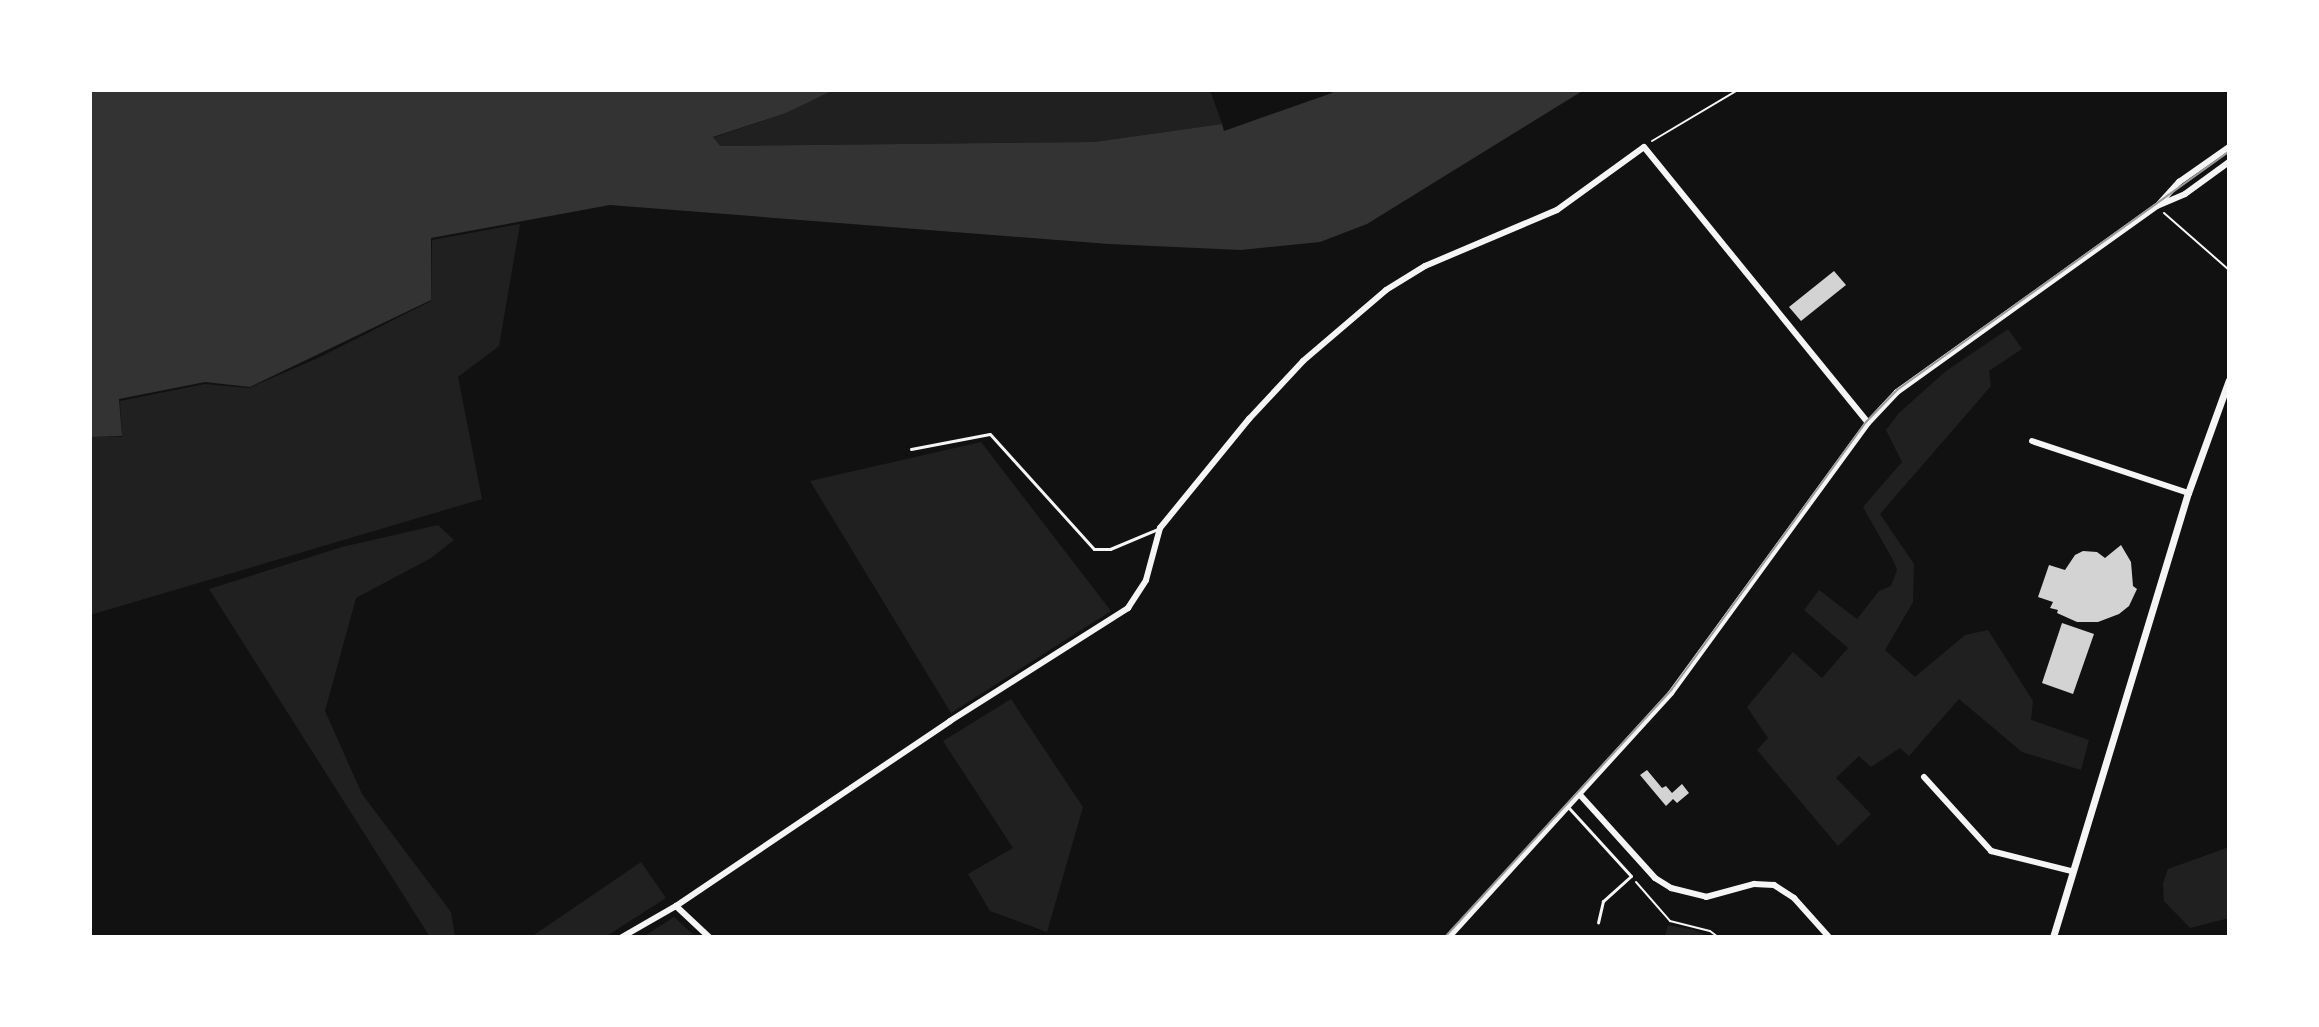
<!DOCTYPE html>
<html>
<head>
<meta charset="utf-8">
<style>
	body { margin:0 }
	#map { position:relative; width:2319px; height:1027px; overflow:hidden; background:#111; font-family:"Space Grotesk",sans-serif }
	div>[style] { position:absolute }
	.green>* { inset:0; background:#202020 }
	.water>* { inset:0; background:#333 }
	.building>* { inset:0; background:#d3d3d3 }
	.path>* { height:2px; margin:-1px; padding:0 1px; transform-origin:1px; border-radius:1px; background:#f5f5f5 }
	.service>* { height:3px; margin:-1.5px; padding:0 1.5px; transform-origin:1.5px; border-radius:1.5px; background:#f5f5f5 }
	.minor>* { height:6px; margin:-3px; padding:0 3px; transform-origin:3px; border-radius:3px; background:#f5f5f5 }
	.tertiary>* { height:7px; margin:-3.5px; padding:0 3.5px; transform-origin:3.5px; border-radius:3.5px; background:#f5f5f5 }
	.tram>* { height:2px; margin:-1px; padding:0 1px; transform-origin:1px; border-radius:1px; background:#9a9a9a }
	span { translate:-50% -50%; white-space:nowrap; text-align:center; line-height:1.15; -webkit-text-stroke:6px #fff; paint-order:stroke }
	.frame { position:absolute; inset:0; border:92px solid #fff; pointer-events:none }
</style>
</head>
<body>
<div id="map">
	<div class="green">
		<div style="clip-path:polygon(834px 90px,1210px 90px,1222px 124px,1094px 142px,719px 146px,712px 138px,786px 113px)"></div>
		<div style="clip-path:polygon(520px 224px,499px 346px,458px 377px,482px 499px,90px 615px,90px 437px,122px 437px,120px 401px,205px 384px,249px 388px,318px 358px,431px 301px,432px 240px)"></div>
		<div style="clip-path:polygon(2008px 329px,2022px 349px,1989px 371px,1991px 386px,1880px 514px,1914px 564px,1913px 602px,1885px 650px,1915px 677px,1965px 635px,1988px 630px,2033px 701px,2031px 720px,2089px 740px,2081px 770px,2022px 752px,1959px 699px,1909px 756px,1900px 748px,1871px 767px,1859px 756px,1836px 778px,1871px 814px,1838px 846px,1757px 750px,1768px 738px,1747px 707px,1793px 652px,1822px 678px,1848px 648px,1804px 610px,1819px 590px,1857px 619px,1879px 591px,1891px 586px,1897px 570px,1893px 560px,1863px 507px,1902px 462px,1886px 430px,1899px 413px,1946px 371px)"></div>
		<div style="clip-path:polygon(981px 442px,1111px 611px,951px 713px,810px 481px)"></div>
		<div style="clip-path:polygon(438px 525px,454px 540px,431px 558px,356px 598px,325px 711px,362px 794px,451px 912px,455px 937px,430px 937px,209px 589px,342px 547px)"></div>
		<div style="clip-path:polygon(1011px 699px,1083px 807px,1047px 932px,990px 911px,968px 874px,1013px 848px,943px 741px)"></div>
		<div style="clip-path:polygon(2229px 847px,2229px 918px,2190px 928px,2164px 901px,2163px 883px,2168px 869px)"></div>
		<div style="clip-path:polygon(641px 862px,666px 898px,605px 937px,531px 937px)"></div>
		<div style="clip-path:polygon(674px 917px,696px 937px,643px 937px)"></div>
		<div style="clip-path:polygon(1668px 925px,1694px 930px,1709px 937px,1665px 937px)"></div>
	</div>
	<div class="water">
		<div style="clip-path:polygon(90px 90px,834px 90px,786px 113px,713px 137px,720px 146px,1094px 142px,1222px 124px,1224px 131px,1332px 93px,1332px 90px,1584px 90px,1367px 224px,1320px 242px,1241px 250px,1109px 244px,610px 205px,431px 238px,431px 300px,250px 387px,205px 382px,119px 399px,122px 436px,90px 437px)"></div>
	</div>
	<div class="building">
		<div style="clip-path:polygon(1834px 271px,1846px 285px,1801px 321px,1789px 307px)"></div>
		<div style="clip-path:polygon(2121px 545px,2131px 562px,2133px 586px,2137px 589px,2129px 606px,2119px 614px,2098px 622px,2077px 622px,2057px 613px,2058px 610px,2050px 608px,2053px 602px,2038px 597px,2049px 565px,2065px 570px,2075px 555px,2083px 551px,2097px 552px,2105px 558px)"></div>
		<div style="clip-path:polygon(2062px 623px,2094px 634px,2073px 694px,2042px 683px)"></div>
		<div style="clip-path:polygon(1647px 770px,1662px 788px,1666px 786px,1672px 793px,1682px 784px,1689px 793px,1677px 803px,1673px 799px,1666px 806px,1640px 775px)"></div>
	</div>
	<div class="path">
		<div style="left:1652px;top:141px;width:100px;rotate:-30.7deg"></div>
		<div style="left:2164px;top:213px;width:86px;rotate:41.2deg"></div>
		<div style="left:1636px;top:882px;width:52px;rotate:48.9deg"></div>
		<div style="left:1670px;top:921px;width:41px;rotate:14deg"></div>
		<div style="left:1710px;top:931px;width:10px;rotate:37deg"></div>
	</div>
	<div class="service">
		<div style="left:911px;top:449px;width:80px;rotate:-10.8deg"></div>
		<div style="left:990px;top:434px;width:155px;rotate:47.9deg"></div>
		<div style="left:1094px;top:549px;width:16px"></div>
		<div style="left:1110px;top:549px;width:54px;rotate:-22.8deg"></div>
		<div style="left:1569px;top:808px;width:92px;rotate:47.6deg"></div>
		<div style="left:1631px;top:876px;width:38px;rotate:138deg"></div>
		<div style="left:1603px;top:901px;width:22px;rotate:103deg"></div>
	</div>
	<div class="minor">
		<div style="left:2159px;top:204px;width:30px;rotate:-48deg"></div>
		<div style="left:2179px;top:182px;width:61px;rotate:-35deg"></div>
		<div style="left:2032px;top:441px;width:164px;rotate:18.4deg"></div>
		<div style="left:1924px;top:777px;width:100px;rotate:47.8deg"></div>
		<div style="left:1991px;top:851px;width:82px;rotate:14deg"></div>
		<div style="left:1581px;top:796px;width:110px;rotate:47.9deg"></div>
		<div style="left:1655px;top:878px;width:19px;rotate:32deg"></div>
		<div style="left:1671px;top:888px;width:36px;rotate:14deg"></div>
		<div style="left:1706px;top:897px;width:50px;rotate:-15.2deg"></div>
		<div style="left:1754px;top:884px;width:20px;rotate:3deg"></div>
		<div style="left:1774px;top:885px;width:24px;rotate:33deg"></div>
		<div style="left:1794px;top:898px;width:52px;rotate:48.1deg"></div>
		<div style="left:676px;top:906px;width:45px;rotate:43.2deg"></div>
		<div style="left:622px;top:937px;width:62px;rotate:-29.9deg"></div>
		<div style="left:676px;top:906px;width:331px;rotate:-34deg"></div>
		<div style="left:950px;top:721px;width:211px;rotate:-32.4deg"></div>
		<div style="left:1128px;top:608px;width:33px;rotate:-57deg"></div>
		<div style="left:1146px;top:580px;width:54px;rotate:-74.9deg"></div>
		<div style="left:1160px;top:528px;width:141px;rotate:-50.8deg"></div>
		<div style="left:1249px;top:419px;width:79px;rotate:-47deg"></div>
		<div style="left:1303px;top:361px;width:109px;rotate:-40.5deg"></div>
		<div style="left:1386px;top:290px;width:46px;rotate:-31.6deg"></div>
		<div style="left:1425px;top:266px;width:143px;rotate:-23deg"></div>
		<div style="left:1557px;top:210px;width:107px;rotate:-35.9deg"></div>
		<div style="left:1644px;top:147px;width:355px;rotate:50.9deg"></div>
		<div style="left:1449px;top:937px;width:330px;rotate:-47.7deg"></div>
		<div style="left:1671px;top:693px;width:334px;rotate:-53.9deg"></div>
		<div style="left:1868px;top:423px;width:42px;rotate:-46.9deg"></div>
		<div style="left:1897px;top:392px;width:320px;rotate:-35.6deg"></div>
		<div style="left:2157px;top:206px;width:30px;rotate:-23deg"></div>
		<div style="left:2185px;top:194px;width:54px;rotate:-36deg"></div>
	</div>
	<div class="tertiary">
		<div style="left:2053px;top:937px;width:464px;rotate:-73.1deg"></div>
		<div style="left:2188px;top:493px;width:120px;rotate:-70.1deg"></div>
	</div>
	<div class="tram">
		<div style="left:1445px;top:937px;width:336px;rotate:-47.5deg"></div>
		<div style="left:1672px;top:689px;width:330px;rotate:-54deg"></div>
		<div style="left:1866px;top:422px;width:45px;rotate:-45.9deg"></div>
		<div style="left:1897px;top:390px;width:409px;rotate:-35.7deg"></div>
	</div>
	<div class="frame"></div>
</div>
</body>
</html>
